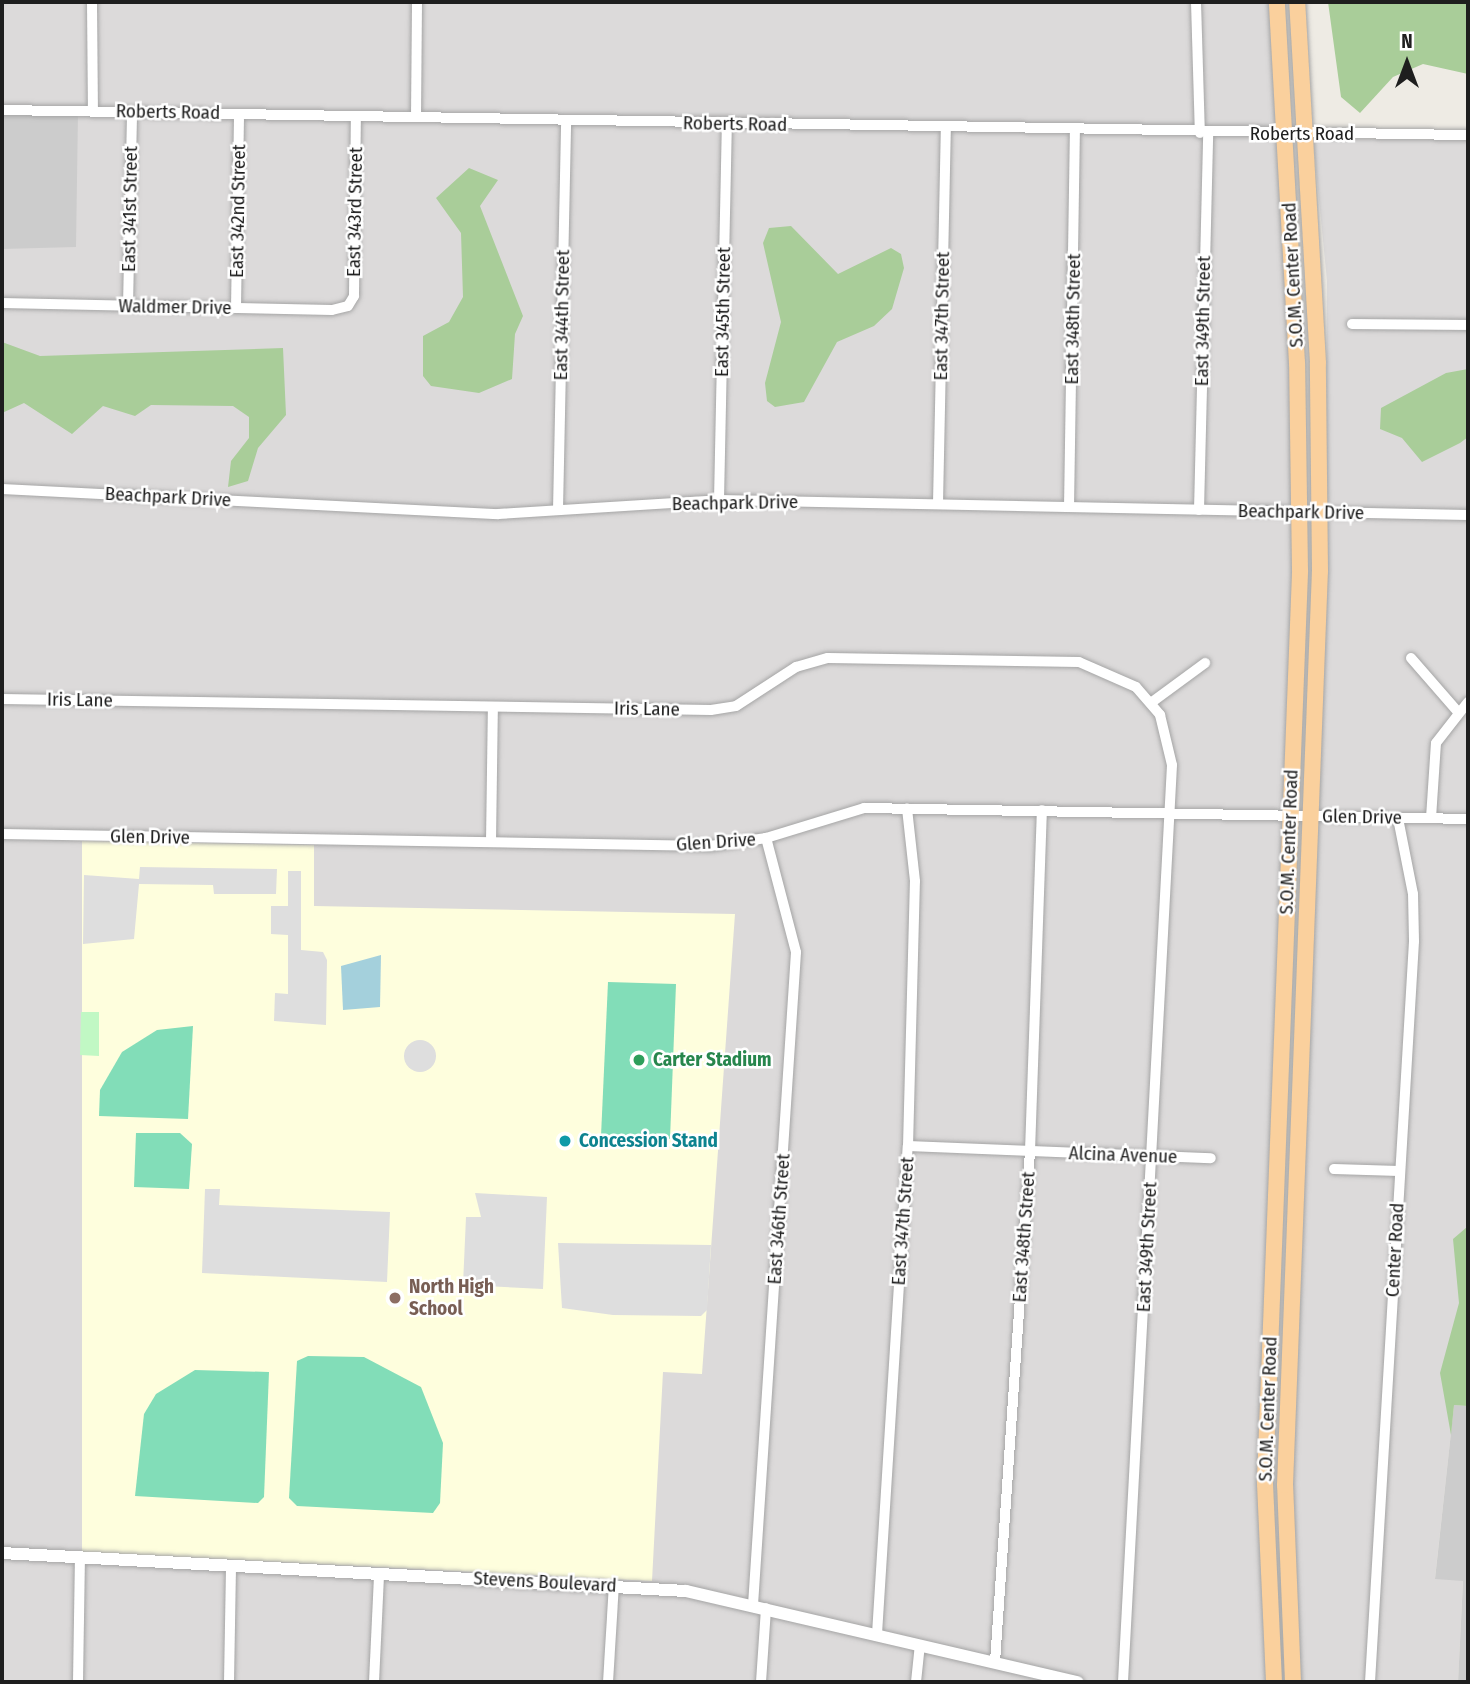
<!DOCTYPE html>
<html>
<head>
<meta charset="utf-8">
<style>
	body { margin:0 }
	#map { position:relative; width:1470px; height:1684px; overflow:hidden; background:#eeebe4; font-family:"Fira Sans Condensed",sans-serif }
	div>[style] { position:absolute }
	.residential>* { inset:0; background:#dcdada }
	.education>* { inset:0; background:#fefedd }
	.religious>* { inset:0; background:#ccc }
	.forest>* { inset:0; background:#a9cd99 }
	.park>* { inset:0; background:#c1f8c4 }
	.pitch>* { inset:0; background:#82ddb8 }
	.parking>* { inset:0; background:#dedede }
	.round { border-radius:50% }
	.water>* { inset:0; background:#a4d0dc }
	.roads { filter:drop-shadow(0 0 2px #a5a5a5) drop-shadow(0 0 2px #a5a5a5) }
	.minor>* { height:10px; margin:-5px; padding:0 5px; transform-origin:5px; border-radius:5px; background:#fff }
	.tertiary>* { height:12px; margin:-6px; padding:0 6px; transform-origin:6px; border-radius:6px; background:#fff }
	.primary>* { height:16px; margin:-8px; padding:0 8px; transform-origin:8px; border-radius:8px; background:#fad09d }
	.dots>* { width:19px; height:19px; translate:-50% -50%; box-sizing:border-box; border:4px solid #fff; border-radius:50% }
	span { translate:-50% -50%; white-space:nowrap; text-align:center; line-height:1.15; -webkit-text-stroke:5px #fff; paint-order:stroke }
	.street-label { font-size:19px; color:#1e1e1e }
	.leisure-label { font-size:19px; color:#27864d; font-weight:700 }
	.left { translate:0 -50%; text-align:left }
	.culture-label { font-size:19px; color:#0d838f; font-weight:700 }
	.education-label { font-size:19px; color:#785e54; font-weight:700 }
	.frame { position:absolute; inset:0; border:4px solid #1e1e1e; pointer-events:none }
	.north { position:absolute; left:1372px; top:28px; width:70px; height:70px; -webkit-text-stroke:5px #fff; paint-order:stroke; rotate:0deg; font-size:19px; font-weight:700; line-height:28px; text-align:center; color:#1e1e1e }
	.north::after { content:''; display:block; margin:auto; width:24px; height:32px; background:#1e1e1e; clip-path:polygon(50% 0,100% 100%,50% 72%,0 100%) }
</style>
</head>
<body>
<div id="map">
	<div class="residential">
		<div style="clip-path:polygon(2px 2px,1269px 2px,1282px 129px,1296px 510px,1263px 1483px,1271px 1682px,2px 1682px)"></div>
		<div style="clip-path:polygon(1313px 138px,1468px 140px,1468px 1406px,1454px 1405px,1435px 1578px,1463px 1580px,1458px 1682px,1298px 1682px,1289px 1489px,1326px 517px,1327px 281px)"></div>
	</div>
	<div class="education">
		<div style="clip-path:polygon(82px 841px,314px 845px,314px 906px,735px 914px,702px 1374px,663px 1372px,652px 1581px,82px 1552px)"></div>
	</div>
	<div class="religious">
		<div style="clip-path:polygon(2px 112px,78px 113px,76px 247px,2px 249px)"></div>
		<div style="clip-path:polygon(1454px 1405px,1468px 1406px,1468px 1682px,1458px 1682px,1463px 1581px,1435px 1579px)"></div>
	</div>
	<div class="forest">
		<div style="clip-path:polygon(1328px 2px,1468px 2px,1468px 74px,1423px 64px,1393px 77px,1360px 113px,1341px 97px)"></div>
		<div style="clip-path:polygon(469px 168px,498px 180px,480px 206px,523px 316px,515px 334px,512px 379px,479px 393px,431px 386px,423px 376px,423px 336px,449px 322px,463px 297px,461px 233px,436px 198px)"></div>
		<div style="clip-path:polygon(791px 226px,838px 274px,891px 248px,901px 254px,904px 268px,892px 309px,874px 326px,837px 342px,804px 402px,775px 407px,767px 401px,765px 383px,781px 322px,763px 243px,769px 228px)"></div>
		<div style="clip-path:polygon(2px 342px,40px 356px,283px 348px,286px 415px,258px 448px,248px 481px,228px 487px,231px 461px,249px 438px,249px 417px,233px 406px,151px 405px,135px 416px,103px 406px,72px 434px,24px 403px,2px 413px)"></div>
		<div style="clip-path:polygon(1468px 369px,1468px 437px,1460px 443px,1422px 462px,1402px 438px,1380px 429px,1381px 408px,1446px 373px)"></div>
		<div style="clip-path:polygon(1467px 1227px,1468px 1406px,1454px 1405px,1451px 1435px,1440px 1373px,1459px 1303px,1453px 1239px)"></div>
	</div>
	<div class="park">
		<div style="clip-path:polygon(81px 1012px,99px 1012px,99px 1056px,80px 1055px)"></div>
	</div>
	<div class="pitch">
		<div style="clip-path:polygon(608px 982px,676px 984px,670px 1139px,601px 1136px)"></div>
		<div style="clip-path:polygon(193px 1026px,188px 1119px,99px 1116px,100px 1090px,122px 1052px,157px 1030px)"></div>
		<div style="clip-path:polygon(136px 1133px,180px 1133px,192px 1144px,189px 1189px,134px 1187px)"></div>
		<div style="clip-path:polygon(308px 1356px,364px 1357px,421px 1387px,443px 1443px,440px 1503px,433px 1513px,297px 1506px,289px 1498px,297px 1361px)"></div>
		<div style="clip-path:polygon(195px 1370px,269px 1372px,264px 1497px,258px 1503px,135px 1496px,144px 1414px,156px 1394px)"></div>
	</div>
	<div class="parking">
		<div style="clip-path:polygon(140px 867px,277px 869px,276px 894px,214px 894px,213px 885px,139px 884px,134px 939px,83px 944px,84px 875px,139px 879px)"></div>
		<div style="clip-path:polygon(288px 871px,301px 871px,301px 950px,323px 952px,327px 960px,326px 1025px,274px 1021px,275px 993px,288px 994px,288px 935px,271px 934px,271px 906px,288px 906px)"></div>
		<div class="round" style="left:404px;top:1040px;width:32px;height:32px"></div>
		<div style="clip-path:polygon(205px 1189px,220px 1189px,219px 1205px,390px 1212px,387px 1282px,202px 1273px)"></div>
		<div style="clip-path:polygon(475px 1193px,547px 1197px,543px 1289px,463px 1285px,466px 1217px,481px 1217px)"></div>
		<div style="clip-path:polygon(558px 1243px,711px 1245px,707px 1310px,701px 1316px,613px 1315px,562px 1308px)"></div>
	</div>
	<div class="water">
		<div style="clip-path:polygon(381px 955px,380px 1007px,343px 1010px,341px 966px)"></div>
	</div>
	<div class="roads">
		<div class="minor">
			<div style="left:92px;top:2px;width:108px;rotate:89.5deg"></div>
			<div style="left:1196px;top:2px;width:131px;rotate:88.3deg"></div>
			<div style="left:2px;top:110px;width:1466px;rotate:0.98deg"></div>
			<div style="left:416px;top:117px;width:115px;rotate:-89.5deg"></div>
			<div style="left:2px;top:303px;width:330px;rotate:1.2deg"></div>
			<div style="left:332px;top:310px;width:16px;rotate:-14deg"></div>
			<div style="left:348px;top:306px;width:12px;rotate:-59deg"></div>
			<div style="left:354px;top:296px;width:180px;rotate:-89.4deg"></div>
			<div style="left:128px;top:306px;width:194px;rotate:-88.8deg"></div>
			<div style="left:236px;top:308px;width:194px;rotate:-89.1deg"></div>
			<div style="left:1352px;top:324px;width:116px;rotate:0.5deg"></div>
			<div style="left:2px;top:489px;width:497px;rotate:2.9deg"></div>
			<div style="left:498px;top:514px;width:221px;rotate:-3.6deg"></div>
			<div style="left:719px;top:500px;width:749px;rotate:1.15deg"></div>
			<div style="left:719px;top:500px;width:377px;rotate:-88.8deg"></div>
			<div style="left:938px;top:503px;width:375px;rotate:-88.8deg"></div>
			<div style="left:1069px;top:507px;width:375px;rotate:-89.1deg"></div>
			<div style="left:558px;top:510px;width:390px;rotate:-88.8deg"></div>
			<div style="left:1199px;top:510px;width:377px;rotate:-88.6deg"></div>
			<div style="left:1411px;top:658px;width:70px;rotate:49deg"></div>
			<div style="left:2px;top:699px;width:709px;rotate:0.89deg"></div>
			<div style="left:711px;top:710px;width:25px;rotate:-9deg"></div>
			<div style="left:736px;top:706px;width:72px;rotate:-33deg"></div>
			<div style="left:796px;top:667px;width:33px;rotate:-16deg"></div>
			<div style="left:828px;top:658px;width:251px;rotate:0.9deg"></div>
			<div style="left:1079px;top:662px;width:62px;rotate:23.7deg"></div>
			<div style="left:1136px;top:687px;width:37px;rotate:49deg"></div>
			<div style="left:1160px;top:715px;width:51px;rotate:76.5deg"></div>
			<div style="left:1172px;top:765px;width:918px;rotate:93.06deg"></div>
			<div style="left:1152px;top:702px;width:66px;rotate:-36.3deg"></div>
			<div style="left:1431px;top:818px;width:75px;rotate:-86.2deg"></div>
			<div style="left:1436px;top:743px;width:52px;rotate:-52deg"></div>
			<div style="left:2px;top:834px;width:708px;rotate:0.97deg"></div>
			<div style="left:710px;top:846px;width:57px;rotate:-8.1deg"></div>
			<div style="left:766px;top:838px;width:102px;rotate:-17deg"></div>
			<div style="left:864px;top:808px;width:604px;rotate:1.04deg"></div>
			<div style="left:491px;top:842px;width:135px;rotate:-89.2deg"></div>
			<div style="left:908px;top:1146px;width:303px;rotate:2.3deg"></div>
			<div style="left:1334px;top:1169px;width:65px;rotate:1.8deg"></div>
			<div style="left:753px;top:1605px;width:654px;rotate:-86.23deg"></div>
			<div style="left:796px;top:952px;width:118px;rotate:-104.7deg"></div>
			<div style="left:877px;top:1634px;width:489px;rotate:-86.4deg"></div>
			<div style="left:908px;top:1146px;width:265px;rotate:-88.5deg"></div>
			<div style="left:915px;top:881px;width:73px;rotate:-96.3deg"></div>
			<div style="left:995px;top:1662px;width:512px;rotate:-86.08deg"></div>
			<div style="left:1030px;top:1151px;width:341px;rotate:-88deg"></div>
			<div style="left:78px;top:1682px;width:125px;rotate:-89.1deg"></div>
			<div style="left:229px;top:1682px;width:115px;rotate:-89deg"></div>
			<div style="left:374px;top:1682px;width:108px;rotate:-87.3deg"></div>
			<div style="left:608px;top:1682px;width:97px;rotate:-86.5deg"></div>
			<div style="left:761px;top:1682px;width:74px;rotate:-86.1deg"></div>
			<div style="left:916px;top:1682px;width:37px;rotate:-84deg"></div>
			<div style="left:1370px;top:1682px;width:742px;rotate:-86.6deg"></div>
			<div style="left:1414px;top:941px;width:47px;rotate:-91.2deg"></div>
			<div style="left:1413px;top:894px;width:77px;rotate:-101.2deg"></div>
		</div>
		<div class="tertiary">
			<div style="left:2px;top:1553px;width:685px;rotate:3.18deg"></div>
			<div style="left:686px;top:1591px;width:402px;rotate:13.1deg"></div>
		</div>
		<div class="primary">
			<div style="left:1274px;top:1682px;width:202px;rotate:-92.6deg"></div>
			<div style="left:1265px;top:1480px;width:910px;rotate:-87.79deg"></div>
			<div style="left:1300px;top:571px;width:208px;rotate:-90.8deg"></div>
			<div style="left:1297px;top:363px;width:362px;rotate:-93.2deg"></div>
			<div style="left:1293px;top:1682px;width:197px;rotate:-92.3deg"></div>
			<div style="left:1285px;top:1485px;width:915px;rotate:-87.81deg"></div>
			<div style="left:1320px;top:571px;width:208px;rotate:-90.6deg"></div>
			<div style="left:1318px;top:363px;width:362px;rotate:-93.3deg"></div>
		</div>
	</div>
	<div class="dots">
		<div style="left:639px;top:1060px;background:#2e9e5b"></div>
		<div style="left:565px;top:1141px;background:#0f9aa8"></div>
		<div style="left:395px;top:1298px;background:#8d6e63"></div>
	</div>
	<div class="street-label">
		<span style="left:168px;top:112px;rotate:1deg">Roberts Road</span>
		<span style="left:735px;top:124px;rotate:1deg">Roberts Road</span>
		<span style="left:1302px;top:134px">Roberts Road</span>
		<span style="left:130px;top:209px;rotate:-89deg">East 341st Street</span>
		<span style="left:238px;top:211px;rotate:-89deg">East 342nd Street</span>
		<span style="left:355px;top:212px;rotate:-89deg">East 343rd Street</span>
		<span style="left:1293px;top:275px;rotate:-93deg">S.O.M. Center Road</span>
		<span style="left:175px;top:307px;rotate:1deg">Waldmer Drive</span>
		<span style="left:723px;top:312px;rotate:-89deg">East 345th Street</span>
		<span style="left:562px;top:315px;rotate:-89deg">East 344th Street</span>
		<span style="left:942px;top:316px;rotate:-89deg">East 347th Street</span>
		<span style="left:1073px;top:319px;rotate:-89deg">East 348th Street</span>
		<span style="left:1203px;top:321px;rotate:-89deg">East 349th Street</span>
		<span style="left:168px;top:497px;rotate:3deg">Beachpark Drive</span>
		<span style="left:735px;top:503px;rotate:-1deg">Beachpark Drive</span>
		<span style="left:1301px;top:512px;rotate:1deg">Beachpark Drive</span>
		<span style="left:80px;top:700px;rotate:1deg">Iris Lane</span>
		<span style="left:647px;top:709px;rotate:1deg">Iris Lane</span>
		<span style="left:1362px;top:817px;rotate:1deg">Glen Drive</span>
		<span style="left:150px;top:837px;rotate:1deg">Glen Drive</span>
		<span style="left:716px;top:842px;rotate:-4deg">Glen Drive</span>
		<span style="left:1289px;top:842px;rotate:-88deg">S.O.M. Center Road</span>
		<span style="left:1123px;top:1155px;rotate:2deg">Alcina Avenue</span>
		<span style="left:779px;top:1219px;rotate:-86deg">East 346th Street</span>
		<span style="left:903px;top:1221px;rotate:-86deg">East 347th Street</span>
		<span style="left:1024px;top:1237px;rotate:-86deg">East 348th Street</span>
		<span style="left:1147px;top:1247px;rotate:-87deg">East 349th Street</span>
		<span style="left:1395px;top:1250px;rotate:-87deg">Center Road</span>
		<span style="left:1268px;top:1409px;rotate:-88deg">S.O.M. Center Road</span>
		<span style="left:545px;top:1582px;rotate:3deg">Stevens Boulevard</span>
	</div>
	<div class="leisure-label">
		<span class="left" style="left:653px;top:1060px">Carter Stadium</span>
	</div>
	<div class="culture-label">
		<span class="left" style="left:579px;top:1141px">Concession Stand</span>
	</div>
	<div class="education-label">
		<span class="left" style="left:409px;top:1298px">North High<br>School</span>
	</div>
	<div class="frame"></div>
	<div class="north">N</div>
</div>
</body>
</html>
